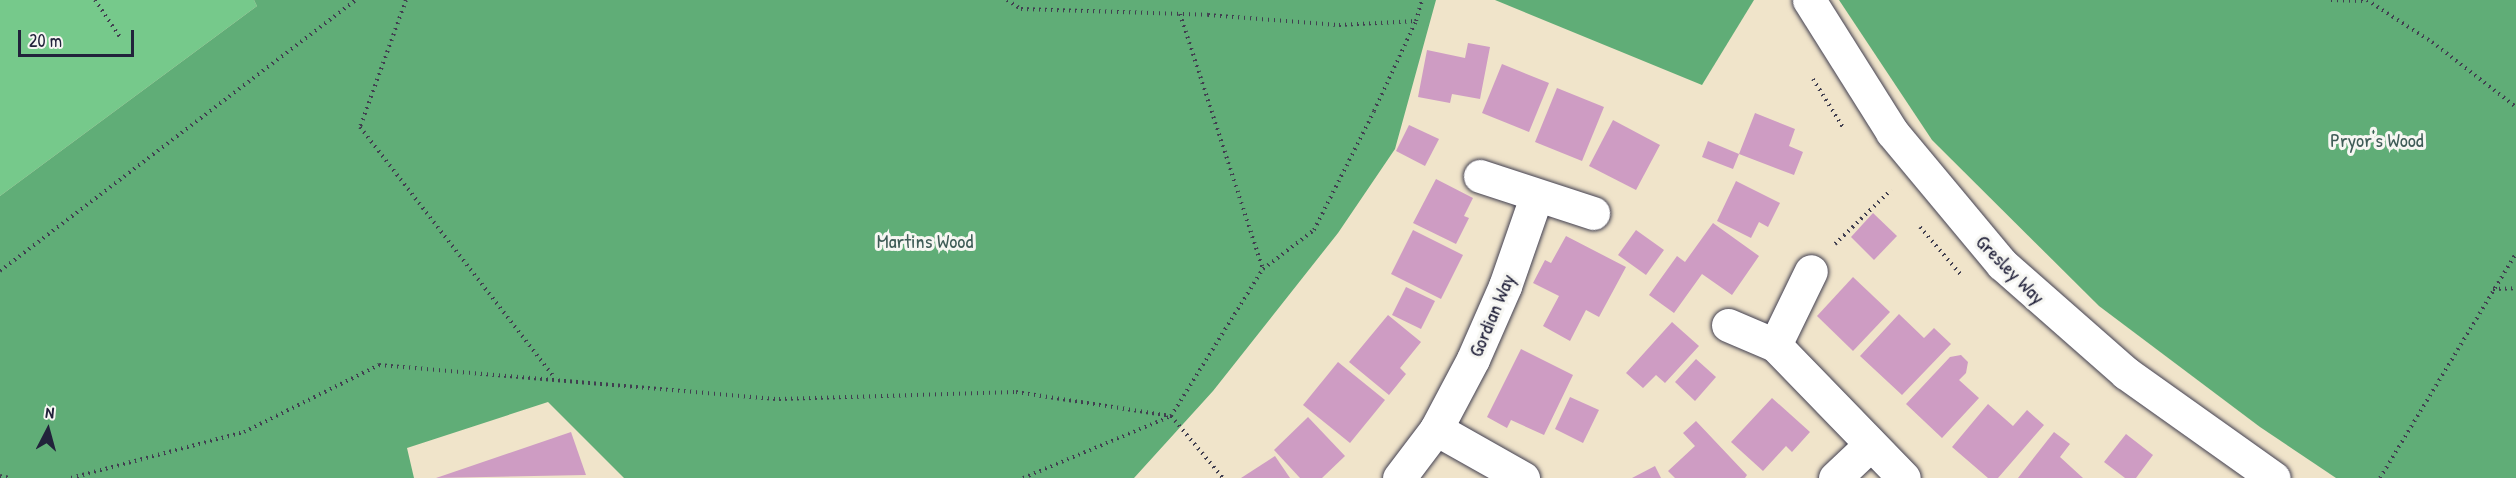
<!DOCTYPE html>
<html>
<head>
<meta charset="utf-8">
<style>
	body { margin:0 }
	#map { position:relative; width:2516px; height:478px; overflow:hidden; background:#f0e4ca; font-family:"Patrick Hand",sans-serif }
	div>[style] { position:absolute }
	.green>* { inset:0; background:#76c98b }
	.forest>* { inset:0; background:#60ad77 }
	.building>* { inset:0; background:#ce9cc3 }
	.path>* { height:4px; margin-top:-2px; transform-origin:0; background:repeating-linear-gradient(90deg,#413f50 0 1.5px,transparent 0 6px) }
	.roads { filter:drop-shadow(0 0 2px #413f50) drop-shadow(0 0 2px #413f50) }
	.minor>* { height:33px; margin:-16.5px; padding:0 16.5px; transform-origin:16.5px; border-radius:16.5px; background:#fff }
	.tertiary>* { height:33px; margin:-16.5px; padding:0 16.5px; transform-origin:16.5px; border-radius:16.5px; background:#fff }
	span { translate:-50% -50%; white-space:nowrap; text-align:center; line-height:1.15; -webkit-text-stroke:6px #f6f6f2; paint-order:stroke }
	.park-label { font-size:20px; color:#3f5c57 }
	.street-label { font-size:20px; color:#22223b }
	.north { position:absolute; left:18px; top:400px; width:60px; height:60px; -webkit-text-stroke:4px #f6f6f2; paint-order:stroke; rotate:6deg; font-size:16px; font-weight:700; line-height:24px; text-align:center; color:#22223b }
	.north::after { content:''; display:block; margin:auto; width:21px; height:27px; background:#22223b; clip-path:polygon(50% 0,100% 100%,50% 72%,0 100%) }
	.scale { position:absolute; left:18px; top:30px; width:116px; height:27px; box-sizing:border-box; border:3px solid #22223b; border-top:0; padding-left:8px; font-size:18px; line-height:21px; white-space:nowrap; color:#22223b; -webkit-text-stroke:4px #f6f6f2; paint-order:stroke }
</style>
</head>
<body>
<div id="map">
	<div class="green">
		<div style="clip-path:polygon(0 0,254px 0,257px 6px,0 196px)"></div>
	</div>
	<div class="forest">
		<div style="clip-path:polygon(254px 0,1436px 0,1395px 149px,1338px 233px,1213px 391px,1134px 478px,624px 478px,548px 402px,407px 448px,414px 478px,0 478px,0 196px,257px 6px)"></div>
		<div style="clip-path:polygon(1495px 0,1754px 0,1702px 85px)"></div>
		<div style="clip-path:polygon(1839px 0,2516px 0,2516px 478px,2336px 478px,2260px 427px,2099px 306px,1932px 140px)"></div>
	</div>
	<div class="building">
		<div style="clip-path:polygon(1468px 43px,1490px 47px,1480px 99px,1452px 94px,1450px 103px,1418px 97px,1427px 50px,1465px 58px)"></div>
		<div style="clip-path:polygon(1502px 64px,1549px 83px,1529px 132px,1482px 113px)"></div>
		<div style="clip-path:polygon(1557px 88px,1604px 107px,1582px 161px,1535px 142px)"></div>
		<div style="clip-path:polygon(1755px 113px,1795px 129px,1789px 146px,1803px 152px,1794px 175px,1739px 154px)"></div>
		<div style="clip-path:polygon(1613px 120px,1660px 145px,1636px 190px,1589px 166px)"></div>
		<div style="clip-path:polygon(1409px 125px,1439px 139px,1425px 166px,1396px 151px)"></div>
		<div style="clip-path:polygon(1708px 141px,1739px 154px,1733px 169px,1702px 157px)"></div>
		<div style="clip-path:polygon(1436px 179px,1473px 198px,1464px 216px,1469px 218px,1456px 244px,1413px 223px)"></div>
		<div style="clip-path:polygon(1736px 181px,1780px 203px,1768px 227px,1759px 222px,1751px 238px,1717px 221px)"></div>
		<div style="clip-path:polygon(1873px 213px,1897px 236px,1874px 260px,1851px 237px)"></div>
		<div style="clip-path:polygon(1713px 223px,1759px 256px,1732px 295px,1702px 274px,1674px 313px,1649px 295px,1677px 256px,1685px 262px)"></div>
		<div style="clip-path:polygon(1413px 230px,1463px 255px,1441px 299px,1391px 274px)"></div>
		<div style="clip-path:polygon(1636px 230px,1664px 250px,1646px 275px,1618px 255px)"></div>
		<div style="clip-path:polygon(1566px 236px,1626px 267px,1599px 317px,1586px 310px,1570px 341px,1543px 326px,1559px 296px,1533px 283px,1545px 260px,1551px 263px)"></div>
		<div style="clip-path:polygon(1853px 277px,1890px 312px,1853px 351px,1817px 316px)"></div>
		<div style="clip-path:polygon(1406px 287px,1435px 301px,1421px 329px,1392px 315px)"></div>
		<div style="clip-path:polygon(1899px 314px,1924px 338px,1934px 328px,1951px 344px,1902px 395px,1860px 356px)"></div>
		<div style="clip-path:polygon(1388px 315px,1421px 342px,1400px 368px,1406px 374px,1389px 395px,1349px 362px)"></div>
		<div style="clip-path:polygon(1672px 322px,1699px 346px,1665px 383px,1656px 375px,1643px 388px,1626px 373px)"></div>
		<div style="clip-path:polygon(1521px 349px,1573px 375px,1544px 435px,1511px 420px,1507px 428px,1487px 417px)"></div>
		<div style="clip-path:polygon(1961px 355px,1968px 362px,1966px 373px,1959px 380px,1979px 398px,1942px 438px,1906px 404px,1950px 357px)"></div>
		<div style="clip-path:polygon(1696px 359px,1716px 377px,1695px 401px,1675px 382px)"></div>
		<div style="clip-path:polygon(1338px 362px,1385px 400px,1350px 443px,1303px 405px)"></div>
		<div style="clip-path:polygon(1570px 397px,1599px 410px,1583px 443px,1555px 429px)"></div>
		<div style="clip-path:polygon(1772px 398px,1810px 432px,1792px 452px,1786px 446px,1763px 471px,1731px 442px)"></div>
		<div style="clip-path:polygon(1988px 404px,2013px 426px,2027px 410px,2044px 425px,1998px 478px,1988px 478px,1952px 447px)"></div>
		<div style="clip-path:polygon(1308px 417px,1345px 456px,1322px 478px,1300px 478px,1274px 450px)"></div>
		<div style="clip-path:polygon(1696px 421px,1747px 475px,1745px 478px,1675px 478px,1668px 471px,1695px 446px,1683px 433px)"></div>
		<div style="clip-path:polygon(571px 432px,586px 475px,437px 478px,436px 478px)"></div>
		<div style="clip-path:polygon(2054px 432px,2070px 444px,2060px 457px,2083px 478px,2018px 478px)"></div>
		<div style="clip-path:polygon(2126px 434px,2153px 455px,2136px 478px,2125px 478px,2104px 462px)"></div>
		<div style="clip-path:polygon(1275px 456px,1290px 478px,1241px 478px)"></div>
		<div style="clip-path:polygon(1655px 466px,1661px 478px,1632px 478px)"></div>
	</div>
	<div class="path">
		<div style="left:95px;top:0;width:45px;rotate:56deg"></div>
		<div style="left:406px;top:0;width:135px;rotate:109.9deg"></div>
		<div style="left:360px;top:127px;width:318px;rotate:52.2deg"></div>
		<div style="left:1007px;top:0;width:17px;rotate:33deg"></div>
		<div style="left:1021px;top:9px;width:187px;rotate:1.8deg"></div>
		<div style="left:1208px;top:15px;width:131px;rotate:4.4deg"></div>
		<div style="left:1339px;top:25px;width:77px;rotate:-3deg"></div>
		<div style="left:2331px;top:0;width:36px;rotate:2deg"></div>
		<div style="left:2367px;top:0;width:77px;rotate:32.9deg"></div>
		<div style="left:2432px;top:42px;width:106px;rotate:37.7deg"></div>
		<div style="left:1180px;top:14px;width:268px;rotate:72deg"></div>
		<div style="left:1813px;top:79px;width:59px;rotate:58.2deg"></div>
		<div style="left:1920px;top:227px;width:65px;rotate:49.4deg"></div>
		<div style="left:1835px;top:244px;width:78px;rotate:-44deg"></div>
		<div style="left:0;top:271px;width:447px;rotate:-37.3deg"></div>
		<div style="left:2493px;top:289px;width:23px;rotate:-2deg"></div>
		<div style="left:0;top:476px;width:10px;rotate:11deg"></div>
		<div style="left:71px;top:478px;width:179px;rotate:-14.9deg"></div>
		<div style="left:244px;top:432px;width:151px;rotate:-26.4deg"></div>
		<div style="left:379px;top:365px;width:401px;rotate:4.9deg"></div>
		<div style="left:779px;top:399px;width:237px;rotate:-1.7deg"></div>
		<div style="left:1016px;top:392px;width:157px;rotate:8.8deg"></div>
		<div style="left:1171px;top:416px;width:81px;rotate:50deg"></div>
		<div style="left:1023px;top:478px;width:160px;rotate:-22.7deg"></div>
		<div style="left:1171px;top:416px;width:173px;rotate:-58deg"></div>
		<div style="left:1263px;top:269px;width:64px;rotate:-37.4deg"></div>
		<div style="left:1314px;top:230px;width:133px;rotate:-63.2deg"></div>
		<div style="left:1374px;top:111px;width:99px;rotate:-65deg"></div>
		<div style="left:1416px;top:21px;width:22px;rotate:-74deg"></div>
		<div style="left:2380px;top:478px;width:263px;rotate:-58.8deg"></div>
	</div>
	<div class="roads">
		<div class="minor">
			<div style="left:1480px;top:176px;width:119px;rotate:18.1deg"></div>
			<div style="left:1728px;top:325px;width:51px;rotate:23.1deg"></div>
			<div style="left:1775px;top:345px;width:185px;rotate:45.9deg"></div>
			<div style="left:1775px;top:345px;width:82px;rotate:-64.1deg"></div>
			<div style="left:1436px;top:429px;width:100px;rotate:29.4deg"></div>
			<div style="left:1399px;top:478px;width:61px;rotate:-52.9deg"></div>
			<div style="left:1436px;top:429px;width:79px;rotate:-62.1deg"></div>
			<div style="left:1473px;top:359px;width:80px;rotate:-66.3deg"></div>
			<div style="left:1505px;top:286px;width:94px;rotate:-70.8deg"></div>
			<div style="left:1835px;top:478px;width:48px;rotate:-43.3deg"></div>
		</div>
		<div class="tertiary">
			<div style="left:1809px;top:0;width:156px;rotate:57.8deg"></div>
			<div style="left:1892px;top:132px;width:172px;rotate:50.2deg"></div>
			<div style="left:2002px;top:264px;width:165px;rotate:41.3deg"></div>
			<div style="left:2126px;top:373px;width:181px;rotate:35.4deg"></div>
		</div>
	</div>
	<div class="park-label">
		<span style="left:2377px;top:139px">Pryor's Wood</span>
		<span style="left:925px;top:240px">Martins Wood</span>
	</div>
	<div class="street-label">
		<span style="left:2011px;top:269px;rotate:45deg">Gresley Way</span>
		<span style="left:1491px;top:315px;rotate:-67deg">Gordian Way</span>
	</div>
	<div class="north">N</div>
	<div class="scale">20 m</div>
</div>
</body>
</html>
